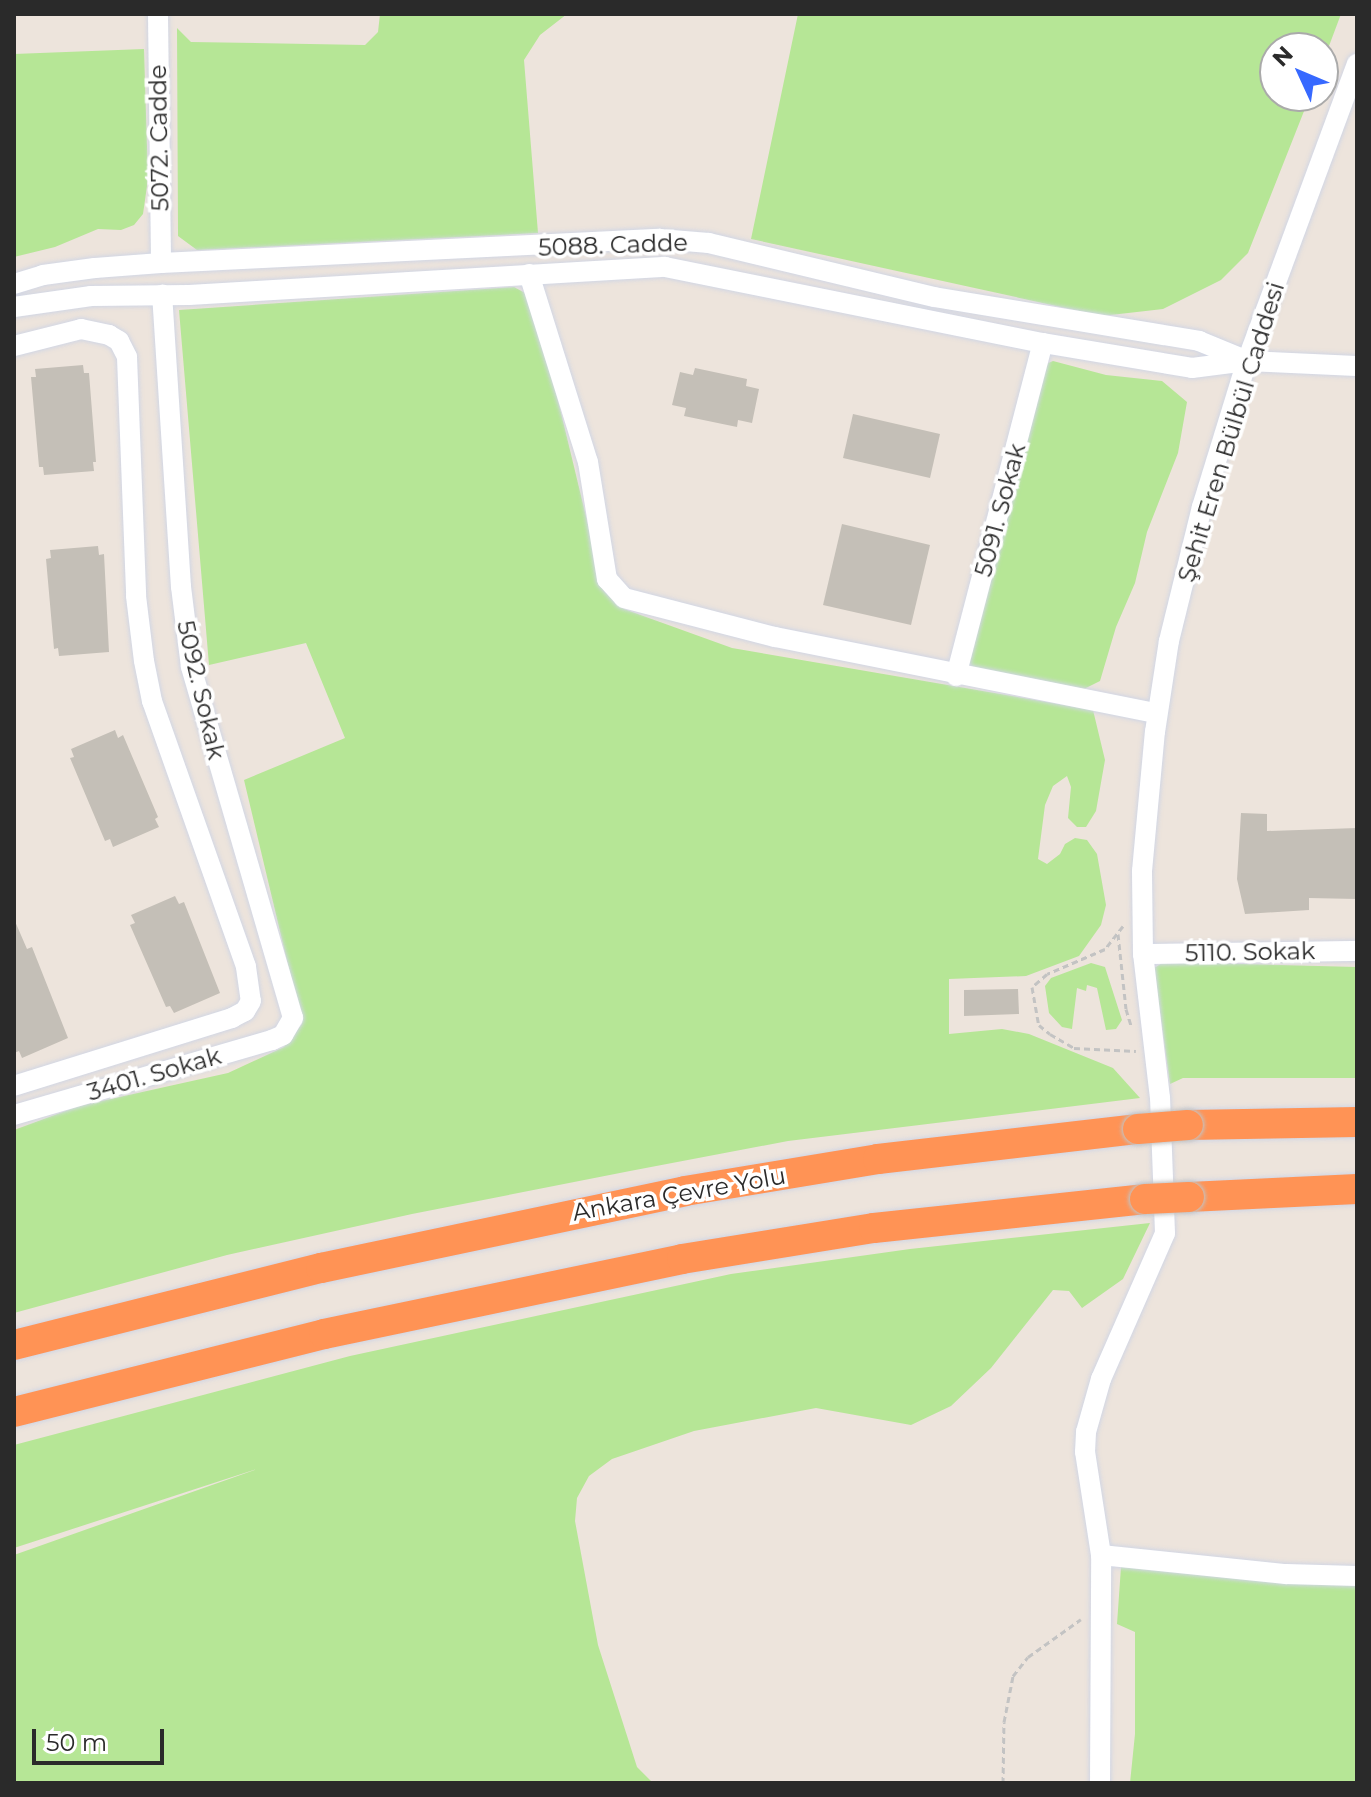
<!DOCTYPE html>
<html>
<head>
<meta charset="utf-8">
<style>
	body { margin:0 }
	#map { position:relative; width:1371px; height:1797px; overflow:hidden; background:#ede4dc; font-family:Montserrat,sans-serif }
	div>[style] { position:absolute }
	.green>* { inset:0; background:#b6e696 }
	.building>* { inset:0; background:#c4bfb7 }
	.path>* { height:3px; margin-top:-1.5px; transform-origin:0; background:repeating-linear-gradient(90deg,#c3c3c3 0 6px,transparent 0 10px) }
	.roads { filter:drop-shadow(0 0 2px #d1d6e4) drop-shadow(0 0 2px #d1d6e4) }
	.minor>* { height:20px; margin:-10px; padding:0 10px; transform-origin:10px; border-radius:10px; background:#fff }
	.highway>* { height:30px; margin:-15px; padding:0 15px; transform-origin:15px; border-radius:15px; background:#ff9355 }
	.bridges { filter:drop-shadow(0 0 2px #c3c3c3) drop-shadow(0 0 2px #c3c3c3) }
	.highway-bridge>* { height:30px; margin:-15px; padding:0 15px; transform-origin:15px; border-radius:15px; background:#ff9355 }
	span { translate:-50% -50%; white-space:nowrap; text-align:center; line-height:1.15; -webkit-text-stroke:7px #fff; paint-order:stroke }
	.street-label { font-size:24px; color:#2a2a2a }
	.frame { position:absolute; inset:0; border:16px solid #2a2a2a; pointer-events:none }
	.north { position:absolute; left:1259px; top:32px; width:80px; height:80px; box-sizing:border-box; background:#fff; border:2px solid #aaa; border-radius:50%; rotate:314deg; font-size:22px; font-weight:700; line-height:32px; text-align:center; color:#2a2a2a }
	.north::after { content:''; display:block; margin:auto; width:28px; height:36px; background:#3769ff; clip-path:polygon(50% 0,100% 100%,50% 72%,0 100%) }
	.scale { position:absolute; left:32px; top:1729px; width:132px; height:36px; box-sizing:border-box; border:4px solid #2a2a2a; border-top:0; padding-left:10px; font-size:24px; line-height:28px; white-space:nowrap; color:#2a2a2a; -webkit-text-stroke:6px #fff; paint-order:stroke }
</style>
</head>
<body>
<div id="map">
	<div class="green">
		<div style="clip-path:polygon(380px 14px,567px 14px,540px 35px,524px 60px,538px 233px,197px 250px,178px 236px,177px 28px,191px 42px,365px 45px,378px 32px)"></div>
		<div style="clip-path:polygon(798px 14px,1341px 14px,1323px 62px,1323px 48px,1275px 48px,1275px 96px,1310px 96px,1248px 253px,1221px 280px,1163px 309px,1102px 316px,751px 239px)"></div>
		<div style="clip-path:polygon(144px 49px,148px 179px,143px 214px,134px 225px,121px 230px,98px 229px,55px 247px,14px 257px,14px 54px)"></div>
		<div style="clip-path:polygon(514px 287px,525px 293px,542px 334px,604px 591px,624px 609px,732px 648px,1093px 710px,1105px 760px,1096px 811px,1086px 827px,1077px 827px,1068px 818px,1071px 787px,1067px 776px,1053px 786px,1045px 805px,1038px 859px,1047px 864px,1060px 854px,1065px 844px,1075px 838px,1087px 840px,1097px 854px,1106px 905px,1101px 925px,1079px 956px,1026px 976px,949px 979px,949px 1034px,1002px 1029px,1029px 1034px,1113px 1068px,1140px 1098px,788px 1141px,630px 1171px,412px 1214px,227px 1255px,14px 1313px,14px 1130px,79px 1106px,228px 1073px,284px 1047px,302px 1024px,244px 780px,345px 738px,306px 643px,209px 665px,179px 310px)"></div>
		<div style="clip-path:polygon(1053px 361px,1106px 375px,1162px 381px,1187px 402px,1178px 453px,1147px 532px,1135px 583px,1116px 627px,1100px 681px,1080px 691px,968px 668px,1046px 364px)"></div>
		<div style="clip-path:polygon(1164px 962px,1357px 967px,1357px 1078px,1183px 1078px,1170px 1084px,1154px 968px)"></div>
		<div style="clip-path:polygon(1091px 963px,1105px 967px,1122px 1020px,1116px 1029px,1106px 1030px,1097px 988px,1087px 985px,1086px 991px,1077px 988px,1072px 1029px,1062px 1027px,1049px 1013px,1045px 986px,1051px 978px)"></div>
		<div style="clip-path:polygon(1150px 1223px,1123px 1279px,1082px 1308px,1069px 1291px,1053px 1290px,991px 1368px,951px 1406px,911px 1425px,816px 1408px,694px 1431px,612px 1459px,589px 1476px,577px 1498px,575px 1521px,598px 1645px,637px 1767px,653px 1783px,14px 1783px,14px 1555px,260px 1468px,14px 1548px,14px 1445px,350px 1356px,731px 1274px,910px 1249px)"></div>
		<div style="clip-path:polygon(1121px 1567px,1357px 1584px,1357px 1783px,1130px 1783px,1135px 1734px,1135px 1632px,1117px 1624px)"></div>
	</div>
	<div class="building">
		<div style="clip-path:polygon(83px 365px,84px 373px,89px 373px,96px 462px,93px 462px,94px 471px,44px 475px,43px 467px,39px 467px,31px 377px,36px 377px,35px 369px)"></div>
		<div style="clip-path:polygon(695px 368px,747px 379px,746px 386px,759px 389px,752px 423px,738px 420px,737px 427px,684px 416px,686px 408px,672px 405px,680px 372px,693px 375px)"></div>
		<div style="clip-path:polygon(853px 414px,940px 434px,930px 478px,843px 458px)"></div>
		<div style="clip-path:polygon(842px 524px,930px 545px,911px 625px,823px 605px)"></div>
		<div style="clip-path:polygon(98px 546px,99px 555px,104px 554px,109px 652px,59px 656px,58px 648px,54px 649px,46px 559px,51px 558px,50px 550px)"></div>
		<div style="clip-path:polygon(115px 730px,118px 738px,123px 735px,158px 817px,155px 819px,159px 827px,113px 847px,110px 839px,105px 841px,70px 758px,74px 757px,71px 749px)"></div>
		<div style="clip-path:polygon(1241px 813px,1267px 814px,1267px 831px,1357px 828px,1357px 899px,1309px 898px,1309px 910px,1245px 914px,1237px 879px)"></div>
		<div style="clip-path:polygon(175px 896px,179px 904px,184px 902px,220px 993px,174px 1013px,170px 1006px,166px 1007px,130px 925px,135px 923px,131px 915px)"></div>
		<div style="clip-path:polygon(14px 919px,27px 949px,32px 947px,68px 1038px,22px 1058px,19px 1051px,14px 1053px)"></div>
		<div style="clip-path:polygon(1018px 989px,1019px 1014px,964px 1016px,964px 990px)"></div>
	</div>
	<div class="path">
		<div style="left:1123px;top:926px;width:29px;rotate:128deg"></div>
		<div style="left:1105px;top:949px;width:63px;rotate:156.7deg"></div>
		<div style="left:1047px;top:974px;width:20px;rotate:139deg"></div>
		<div style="left:1032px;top:987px;width:39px;rotate:80deg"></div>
		<div style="left:1039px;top:1025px;width:14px;rotate:39deg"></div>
		<div style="left:1050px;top:1034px;width:28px;rotate:30deg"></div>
		<div style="left:1074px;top:1048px;width:62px;rotate:2.8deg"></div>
		<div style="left:1118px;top:934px;width:75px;rotate:83.9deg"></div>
		<div style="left:1126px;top:1009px;width:17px;rotate:73deg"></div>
		<div style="left:1003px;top:1783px;width:61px;rotate:-89.1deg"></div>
		<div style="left:1004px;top:1722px;width:47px;rotate:-78.9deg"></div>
		<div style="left:1013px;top:1676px;width:24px;rotate:-52deg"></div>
		<div style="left:1028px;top:1657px;width:65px;rotate:-35.6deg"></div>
	</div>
	<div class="roads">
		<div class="minor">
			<div style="left:158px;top:14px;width:249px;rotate:89.3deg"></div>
			<div style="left:529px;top:274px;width:197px;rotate:72.6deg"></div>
			<div style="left:588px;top:462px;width:119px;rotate:80.8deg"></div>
			<div style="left:607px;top:579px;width:25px;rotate:48deg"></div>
			<div style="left:624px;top:598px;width:156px;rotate:14.5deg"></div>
			<div style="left:775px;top:637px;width:389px;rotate:11.3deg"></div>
			<div style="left:14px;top:284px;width:30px;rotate:-17deg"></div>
			<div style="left:43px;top:275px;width:52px;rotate:-7.7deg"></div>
			<div style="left:95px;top:268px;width:66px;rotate:-4.3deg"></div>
			<div style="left:161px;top:263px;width:499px;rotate:-2.8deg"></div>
			<div style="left:659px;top:239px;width:50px;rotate:4.6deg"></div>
			<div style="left:709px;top:243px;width:231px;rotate:13.5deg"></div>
			<div style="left:934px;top:297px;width:269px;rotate:9.4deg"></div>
			<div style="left:1199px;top:341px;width:50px;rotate:22.4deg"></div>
			<div style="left:14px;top:307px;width:78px;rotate:-8.1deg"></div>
			<div style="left:91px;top:296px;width:98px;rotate:-0.6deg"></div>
			<div style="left:189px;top:295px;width:477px;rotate:-3.4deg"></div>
			<div style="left:665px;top:267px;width:386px;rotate:11.4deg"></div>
			<div style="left:1043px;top:343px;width:151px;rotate:9.5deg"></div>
			<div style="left:1192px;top:368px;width:55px;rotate:-7.3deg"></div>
			<div style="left:1247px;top:361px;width:110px;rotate:2.6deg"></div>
			<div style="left:14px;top:346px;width:69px;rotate:-14.2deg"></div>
			<div style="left:81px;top:329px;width:29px;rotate:12deg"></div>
			<div style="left:109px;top:335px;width:12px;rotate:31deg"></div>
			<div style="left:119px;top:341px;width:18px;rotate:63deg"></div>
			<div style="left:127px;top:357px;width:239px;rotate:87.8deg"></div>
			<div style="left:136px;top:596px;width:65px;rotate:83deg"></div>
			<div style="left:144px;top:661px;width:41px;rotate:78.7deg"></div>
			<div style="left:152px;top:701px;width:282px;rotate:70.5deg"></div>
			<div style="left:246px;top:967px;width:34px;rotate:82deg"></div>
			<div style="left:251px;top:1001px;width:12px;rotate:121deg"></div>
			<div style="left:245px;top:1011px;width:15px;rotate:152deg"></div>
			<div style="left:232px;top:1018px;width:228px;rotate:162.7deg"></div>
			<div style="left:956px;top:676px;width:344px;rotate:-75.4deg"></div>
			<div style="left:1143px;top:954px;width:214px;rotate:-0.8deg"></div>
			<div style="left:14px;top:1115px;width:269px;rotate:-16.2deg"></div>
			<div style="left:272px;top:1040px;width:12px;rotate:-24deg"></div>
			<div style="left:283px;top:1035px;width:20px;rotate:-60deg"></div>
			<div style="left:293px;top:1018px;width:366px;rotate:-106.2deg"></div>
			<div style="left:191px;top:667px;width:81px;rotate:-97.1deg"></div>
			<div style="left:181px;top:587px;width:293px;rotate:-93.7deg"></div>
			<div style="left:1101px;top:1555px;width:186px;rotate:5.9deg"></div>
			<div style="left:1286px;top:1574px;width:71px;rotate:1.6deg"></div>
			<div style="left:1100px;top:1783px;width:228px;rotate:-89.7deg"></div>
			<div style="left:1101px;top:1555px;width:104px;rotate:-98.8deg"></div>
			<div style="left:1085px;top:1452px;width:20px;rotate:-87deg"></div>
			<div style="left:1086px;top:1432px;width:55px;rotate:-74.2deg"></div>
			<div style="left:1101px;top:1379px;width:159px;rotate:-66.3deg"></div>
			<div style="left:1165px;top:1233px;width:135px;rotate:-92.1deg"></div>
			<div style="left:1160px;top:1098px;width:145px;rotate:-96.7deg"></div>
			<div style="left:1143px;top:954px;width:83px;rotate:-90.7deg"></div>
			<div style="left:1142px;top:871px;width:140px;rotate:-84.7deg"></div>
			<div style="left:1155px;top:732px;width:92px;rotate:-81.3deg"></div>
			<div style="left:1169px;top:641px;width:138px;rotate:-76.2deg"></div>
			<div style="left:1202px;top:507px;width:153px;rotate:-72.9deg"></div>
			<div style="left:1247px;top:361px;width:317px;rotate:-69.7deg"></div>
		</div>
		<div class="highway">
			<div style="left:1188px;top:1125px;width:169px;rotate:-1deg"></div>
			<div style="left:1189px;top:1197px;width:168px;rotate:-2.7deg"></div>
			<div style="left:14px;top:1345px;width:317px;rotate:-14.1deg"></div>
			<div style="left:321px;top:1268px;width:372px;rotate:-11.9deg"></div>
			<div style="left:685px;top:1191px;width:196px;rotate:-9.4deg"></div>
			<div style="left:878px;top:1159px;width:262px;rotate:-6.6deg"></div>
			<div style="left:14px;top:1412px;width:320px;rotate:-14.1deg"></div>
			<div style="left:324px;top:1334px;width:366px;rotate:-11.8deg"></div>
			<div style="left:682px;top:1259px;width:194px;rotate:-9.2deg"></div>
			<div style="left:874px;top:1228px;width:273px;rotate:-6.1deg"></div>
		</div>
	</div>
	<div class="bridges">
		<div class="highway-bridge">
			<div style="left:1138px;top:1129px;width:50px;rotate:-4.6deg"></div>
			<div style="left:1145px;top:1199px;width:44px;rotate:-2.6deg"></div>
		</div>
	</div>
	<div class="street-label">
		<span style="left:159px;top:138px;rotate:-91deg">5072. Cadde</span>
		<span style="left:613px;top:245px;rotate:-2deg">5088. Cadde</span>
		<span style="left:1231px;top:432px;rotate:-73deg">Şehit Eren Bülbül Caddesi</span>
		<span style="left:1000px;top:510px;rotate:-75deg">5091. Sokak</span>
		<span style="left:201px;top:690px;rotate:77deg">5092. Sokak</span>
		<span style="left:1250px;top:952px;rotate:-1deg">5110. Sokak</span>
		<span style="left:154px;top:1074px;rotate:-16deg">3401. Sokak</span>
		<span style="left:679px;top:1194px;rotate:-10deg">Ankara Çevre Yolu</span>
	</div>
	<div class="frame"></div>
	<div class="north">N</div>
	<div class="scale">50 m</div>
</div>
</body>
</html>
